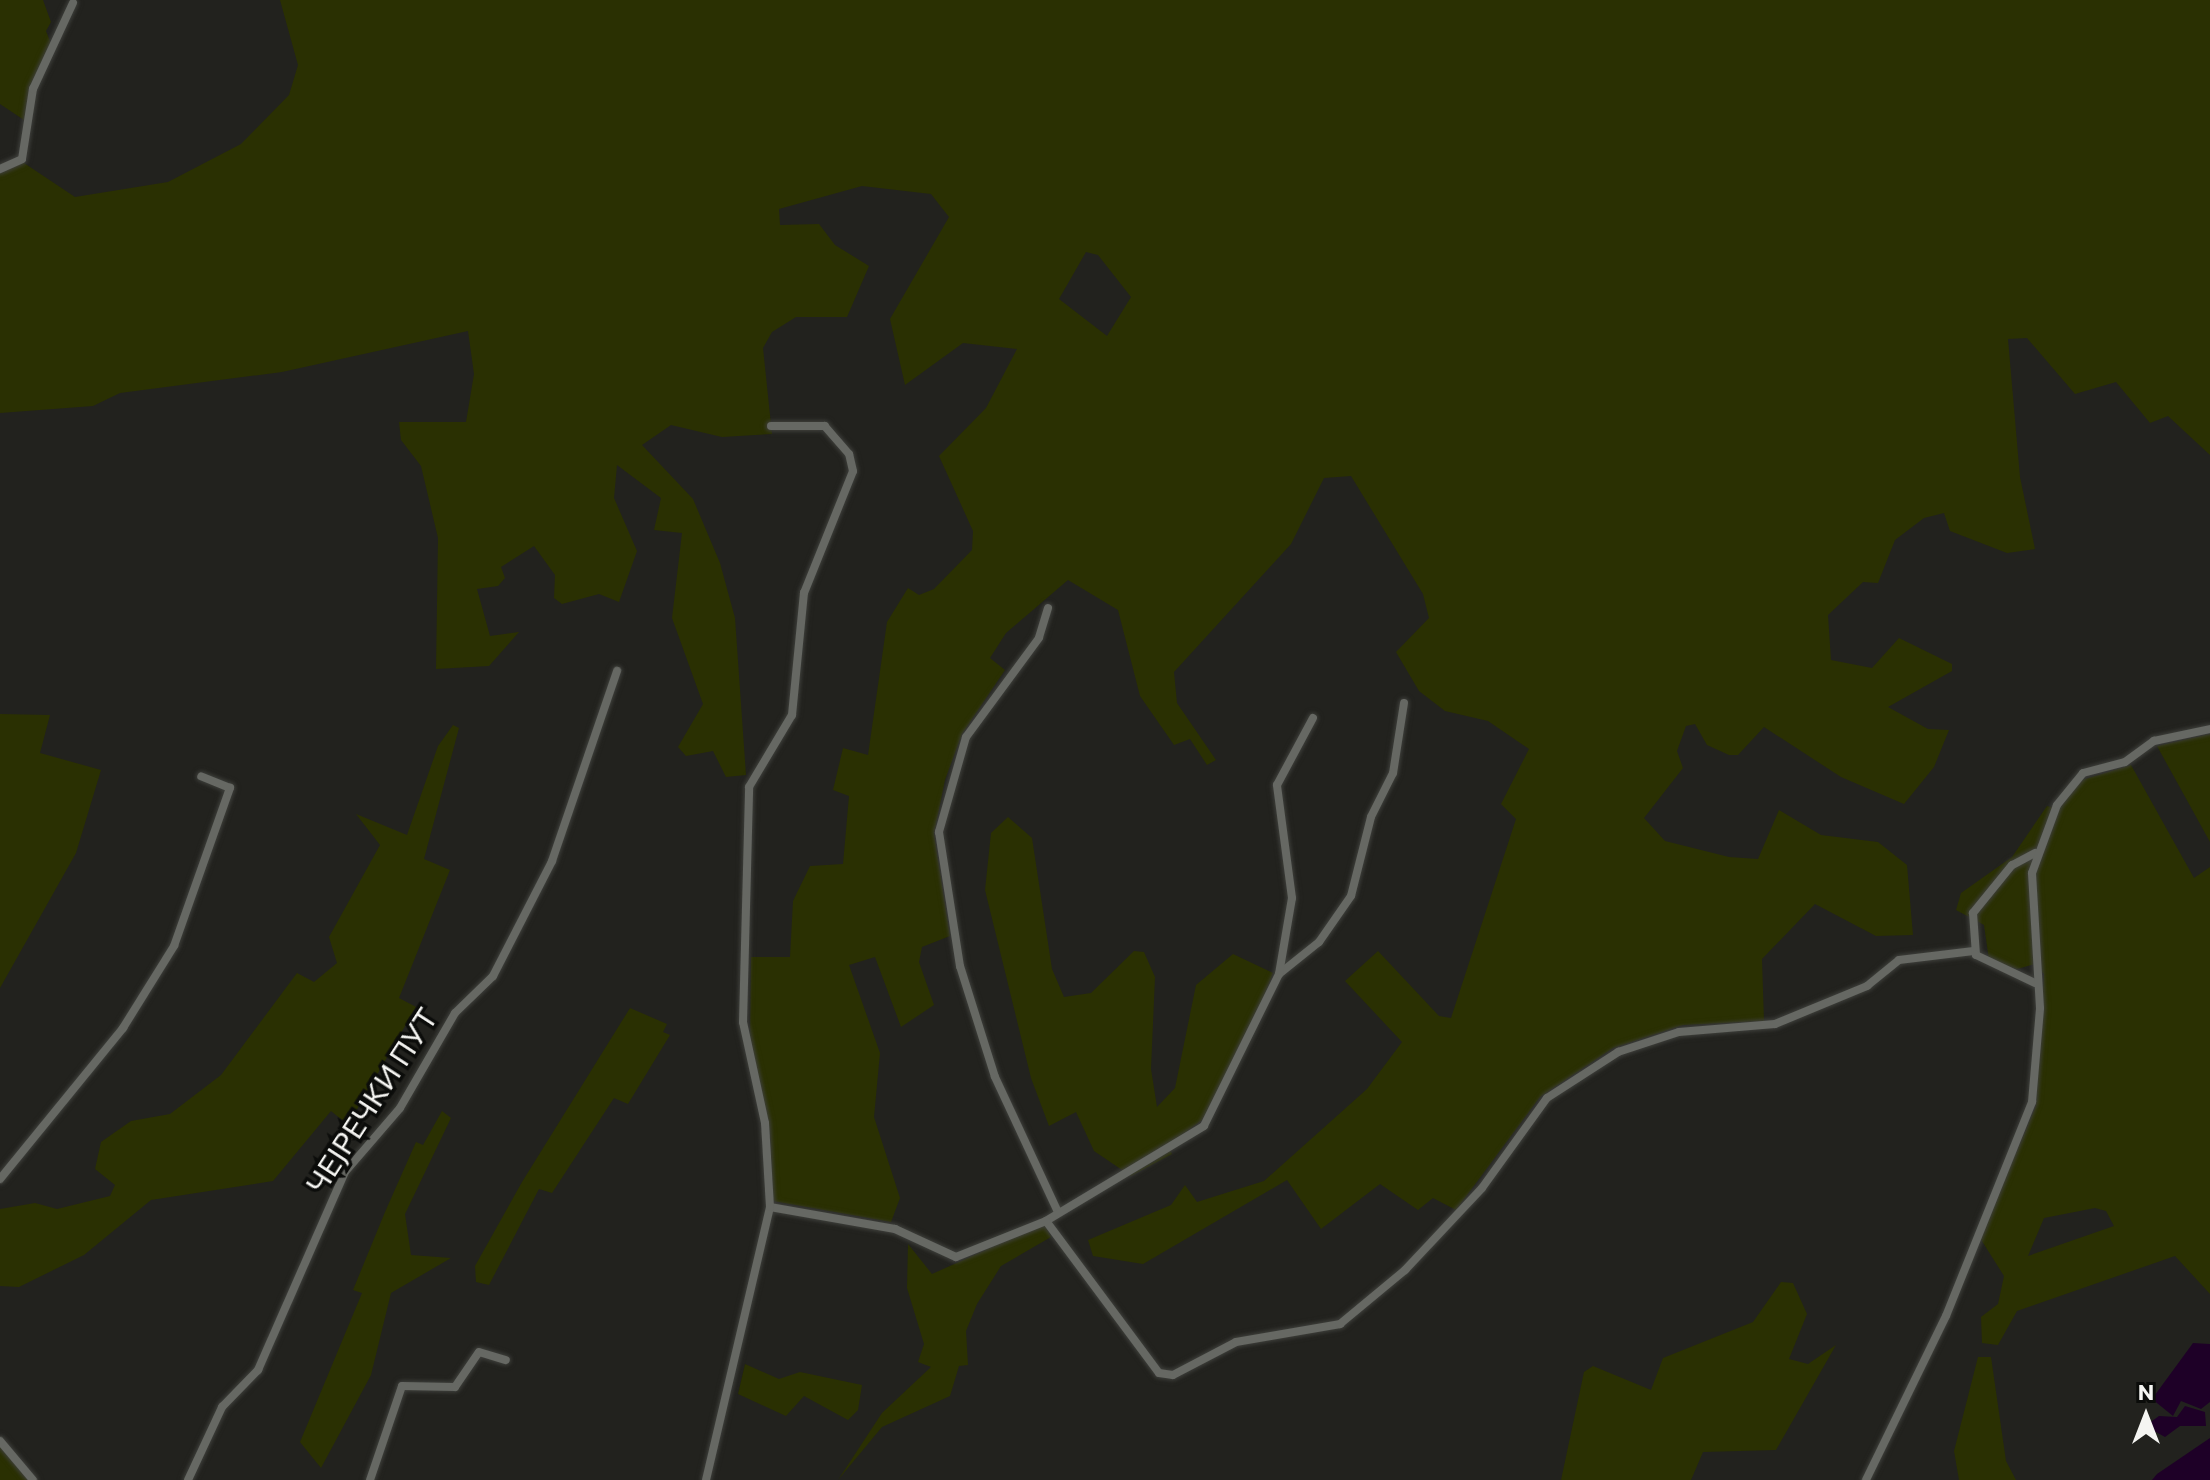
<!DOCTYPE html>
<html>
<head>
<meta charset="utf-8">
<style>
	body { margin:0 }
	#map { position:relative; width:2210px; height:1480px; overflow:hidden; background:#22221e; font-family:Commissioner,sans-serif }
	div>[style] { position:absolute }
	.green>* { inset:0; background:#2a3002 }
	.water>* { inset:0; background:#1e0027 }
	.roads { filter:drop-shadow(0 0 2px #3e3f3b) drop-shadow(0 0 2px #3e3f3b) }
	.street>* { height:8px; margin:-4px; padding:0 4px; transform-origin:4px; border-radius:4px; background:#666863 }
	span { translate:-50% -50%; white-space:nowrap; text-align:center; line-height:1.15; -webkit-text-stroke:7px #0b0c0a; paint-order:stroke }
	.street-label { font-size:30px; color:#f5f5f2 }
	.north { position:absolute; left:2106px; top:1376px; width:80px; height:80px; -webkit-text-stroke:6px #0b0c0a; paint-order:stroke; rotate:0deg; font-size:22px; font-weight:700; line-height:32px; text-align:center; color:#f5f5f2 }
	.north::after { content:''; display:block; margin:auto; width:28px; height:36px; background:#f5f5f2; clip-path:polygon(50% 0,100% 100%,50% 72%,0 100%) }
</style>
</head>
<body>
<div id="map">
	<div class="green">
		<div style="clip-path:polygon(0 0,43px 0,51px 22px,46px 31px,52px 46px,24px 120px,0 104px)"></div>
		<div style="clip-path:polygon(evenodd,280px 0,2210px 0,2210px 455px,2168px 416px,2150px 423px,2116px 382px,2075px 394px,2027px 338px,2008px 339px,2020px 477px,2035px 549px,2007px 553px,1950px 531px,1944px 513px,1924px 518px,1895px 540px,1878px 583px,1863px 582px,1828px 615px,1831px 660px,1872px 668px,1899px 638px,1952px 664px,1952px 671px,1888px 707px,1928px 729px,1949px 730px,1934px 767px,1904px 804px,1841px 777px,1764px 727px,1738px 755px,1729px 755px,1707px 745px,1695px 724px,1686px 726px,1677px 751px,1683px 768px,1644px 818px,1665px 841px,1729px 857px,1758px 859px,1779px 810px,1821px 835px,1878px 842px,1907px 865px,1913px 935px,1876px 936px,1815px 904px,1762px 959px,1764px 1021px,1683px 1025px,1613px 1048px,1540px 1097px,1456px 1210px,1433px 1198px,1418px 1210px,1380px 1184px,1321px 1229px,1287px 1180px,1143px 1264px,1093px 1256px,1088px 1240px,1171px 1205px,1185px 1185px,1197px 1202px,1264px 1181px,1367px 1089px,1402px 1042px,1345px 981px,1378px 951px,1439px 1016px,1451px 1018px,1516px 819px,1501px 804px,1529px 749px,1488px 721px,1445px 711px,1419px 691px,1396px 652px,1429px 618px,1423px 594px,1351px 476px,1324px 478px,1291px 544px,1174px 672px,1177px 703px,1216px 760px,1207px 765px,1190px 739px,1174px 745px,1140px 696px,1118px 610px,1068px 580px,1006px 633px,990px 658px,1005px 670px,962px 734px,945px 780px,934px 834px,950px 936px,922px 947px,919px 962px,934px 1005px,901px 1027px,875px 957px,849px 965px,880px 1053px,874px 1117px,900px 1198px,891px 1222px,773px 1201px,770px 1133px,750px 1042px,751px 957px,790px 957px,793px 901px,810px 866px,843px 864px,849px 796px,833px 790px,843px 748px,868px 755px,887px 622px,908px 588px,919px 595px,934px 589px,972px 550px,973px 531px,939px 456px,986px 408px,1017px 349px,963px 343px,905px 385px,890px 319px,949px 217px,931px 194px,862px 186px,779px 209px,780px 225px,819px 224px,835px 245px,869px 266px,847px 317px,796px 317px,772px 332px,763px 348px,772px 434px,722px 437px,671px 425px,642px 445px,693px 499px,720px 563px,735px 618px,746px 775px,726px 777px,713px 751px,686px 756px,678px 747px,703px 704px,672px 618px,682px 533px,654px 530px,661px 498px,617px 465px,614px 498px,637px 551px,619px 602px,599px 594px,562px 604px,554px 598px,555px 575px,534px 546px,501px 567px,505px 578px,498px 586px,477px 589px,490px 636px,519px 632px,489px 666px,436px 669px,438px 538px,421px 466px,401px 440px,399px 422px,466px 422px,474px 374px,468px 331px,282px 372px,120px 393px,93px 406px,0 413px,0 165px,18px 159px,75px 197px,168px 182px,241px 144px,289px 95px,298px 65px,280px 0,1086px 252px,1098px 255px,1131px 297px,1107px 336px,1059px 299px,1086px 252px)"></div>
		<div style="clip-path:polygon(0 714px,50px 715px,40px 753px,101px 770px,76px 853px,0 988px)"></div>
		<div style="clip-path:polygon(453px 725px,459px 728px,424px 859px,450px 870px,399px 998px,416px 1007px,348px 1125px,331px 1111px,273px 1181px,151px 1200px,84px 1255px,19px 1287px,0 1286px,0 1209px,35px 1203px,57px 1209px,110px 1196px,115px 1185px,95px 1169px,101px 1142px,131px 1121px,170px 1114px,221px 1075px,297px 973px,314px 982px,337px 963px,329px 937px,380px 845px,356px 814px,407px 835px,438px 746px)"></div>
		<div style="clip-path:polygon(2210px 734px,2210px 842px,2157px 746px)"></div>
		<div style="clip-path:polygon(evenodd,2131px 765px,2194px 878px,2210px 867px,2210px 1294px,2175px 1256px,2017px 1311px,1998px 1345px,1982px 1343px,1981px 1317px,1998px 1304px,2004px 1276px,1980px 1238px,2036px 1106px,2044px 974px,2035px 964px,2017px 969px,1989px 960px,1984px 925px,1956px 910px,1961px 893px,2012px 857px,2047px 806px,2059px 809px,2082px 780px,2131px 765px,2095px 1208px,2106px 1211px,2114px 1226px,2028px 1256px,2044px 1218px,2095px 1208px)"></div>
		<div style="clip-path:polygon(1008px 817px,1032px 838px,1052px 969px,1064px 997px,1091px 993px,1134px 951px,1144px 952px,1155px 977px,1151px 1069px,1157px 1107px,1175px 1088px,1196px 985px,1233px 954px,1273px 973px,1244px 1047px,1202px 1120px,1168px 1145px,1172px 1154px,1131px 1176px,1094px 1151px,1076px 1112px,1049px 1126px,1031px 1078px,985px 890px,991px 833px)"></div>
		<div style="clip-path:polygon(630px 1008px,667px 1024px,663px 1032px,670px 1035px,628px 1104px,614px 1098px,552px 1193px,539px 1189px,489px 1285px,476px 1282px,475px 1266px,522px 1182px)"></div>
		<div style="clip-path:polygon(442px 1111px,451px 1118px,405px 1214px,411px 1255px,451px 1258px,391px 1293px,371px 1375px,321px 1468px,300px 1442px,362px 1293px,353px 1290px,385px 1212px,416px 1142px,423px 1145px)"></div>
		<div style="clip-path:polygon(1044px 1224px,1051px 1237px,1001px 1266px,977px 1304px,966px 1331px,968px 1365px,959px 1366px,950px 1396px,882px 1427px,838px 1480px,882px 1413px,931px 1367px,918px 1362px,924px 1344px,907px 1288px,908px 1244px,932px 1274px)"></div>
		<div style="clip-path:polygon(1781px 1282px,1793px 1283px,1807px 1314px,1789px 1359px,1808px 1364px,1836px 1345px,1776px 1450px,1703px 1452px,1691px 1480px,1561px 1480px,1584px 1372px,1593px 1366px,1651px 1390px,1663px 1358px,1753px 1322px)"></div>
		<div style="clip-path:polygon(1978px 1357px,1991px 1357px,2006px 1461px,2016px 1480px,1959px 1480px,1954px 1451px)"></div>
		<div style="clip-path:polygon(745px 1364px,779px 1379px,800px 1372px,862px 1385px,858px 1410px,848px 1420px,804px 1396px,786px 1416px,738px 1394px)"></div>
		<div style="clip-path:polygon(0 1446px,28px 1480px,0 1480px)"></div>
	</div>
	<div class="water">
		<div style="clip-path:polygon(2193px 1343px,2210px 1344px,2210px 1402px,2201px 1409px,2181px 1401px,2173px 1416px,2152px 1399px)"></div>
		<div style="clip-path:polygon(2185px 1406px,2205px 1412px,2206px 1426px,2180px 1426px,2165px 1437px,2145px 1426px,2159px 1416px,2177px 1417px)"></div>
		<div style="clip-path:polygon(2210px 1438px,2210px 1480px,2152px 1480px,2157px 1474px)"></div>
	</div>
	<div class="roads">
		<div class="street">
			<div style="left:0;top:169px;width:24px;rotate:-24deg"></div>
			<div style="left:22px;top:159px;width:71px;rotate:-81.1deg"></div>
			<div style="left:33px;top:89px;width:95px;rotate:-65.1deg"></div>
			<div style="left:1048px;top:608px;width:31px;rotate:107deg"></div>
			<div style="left:1039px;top:638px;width:123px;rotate:126.4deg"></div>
			<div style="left:966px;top:737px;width:99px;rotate:105.9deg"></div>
			<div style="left:939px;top:832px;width:136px;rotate:81.1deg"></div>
			<div style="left:960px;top:966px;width:116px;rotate:72.5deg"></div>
			<div style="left:995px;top:1077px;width:147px;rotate:65deg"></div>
			<div style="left:1404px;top:703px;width:71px;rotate:98.9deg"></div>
			<div style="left:1393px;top:773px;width:49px;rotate:116.6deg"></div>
			<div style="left:1371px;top:817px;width:81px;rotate:104.2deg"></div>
			<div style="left:1351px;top:896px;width:56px;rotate:124.8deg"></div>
			<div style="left:1319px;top:942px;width:51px;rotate:141.3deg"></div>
			<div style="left:1279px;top:974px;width:169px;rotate:116.3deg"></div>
			<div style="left:1204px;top:1126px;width:184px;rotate:149deg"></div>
			<div style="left:1046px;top:1221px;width:189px;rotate:53.4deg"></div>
			<div style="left:1159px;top:1373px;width:14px;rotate:8deg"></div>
			<div style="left:1173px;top:1375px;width:71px;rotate:-27.6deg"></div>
			<div style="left:1236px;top:1342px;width:106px;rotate:-9.8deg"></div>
			<div style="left:1340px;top:1324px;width:85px;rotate:-39.7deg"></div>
			<div style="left:1405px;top:1270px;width:112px;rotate:-46.8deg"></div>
			<div style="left:1482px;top:1188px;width:111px;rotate:-54.2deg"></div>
			<div style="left:1547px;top:1098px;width:85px;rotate:-32.9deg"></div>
			<div style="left:1618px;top:1052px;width:64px;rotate:-18.2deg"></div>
			<div style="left:1679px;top:1032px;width:96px;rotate:-4.8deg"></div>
			<div style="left:1775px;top:1024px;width:100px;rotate:-22.4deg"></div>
			<div style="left:1867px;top:986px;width:41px;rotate:-39.1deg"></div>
			<div style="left:1899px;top:960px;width:75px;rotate:-6.9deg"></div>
			<div style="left:2035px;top:853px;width:26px;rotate:152deg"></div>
			<div style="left:2012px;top:865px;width:62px;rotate:129.1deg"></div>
			<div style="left:1973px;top:913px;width:42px;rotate:85.9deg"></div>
			<div style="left:1976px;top:955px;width:65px;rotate:25.4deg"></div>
			<div style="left:1279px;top:974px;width:77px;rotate:-80.3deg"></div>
			<div style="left:1292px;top:898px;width:114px;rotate:-97.6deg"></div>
			<div style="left:1277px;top:785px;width:76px;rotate:-61.8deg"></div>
			<div style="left:0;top:1179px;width:195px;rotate:-50.8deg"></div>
			<div style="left:123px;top:1028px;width:97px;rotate:-58.1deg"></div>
			<div style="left:174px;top:946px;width:168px;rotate:-70.5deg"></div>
			<div style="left:230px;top:788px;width:31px;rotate:-158deg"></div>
			<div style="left:770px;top:1207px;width:127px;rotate:10deg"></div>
			<div style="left:895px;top:1229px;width:67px;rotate:24.7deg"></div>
			<div style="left:956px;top:1257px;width:97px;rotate:-21.8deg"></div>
			<div style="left:0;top:1441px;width:51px;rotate:49.8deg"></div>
			<div style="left:188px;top:1480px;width:81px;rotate:-65deg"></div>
			<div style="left:222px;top:1407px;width:52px;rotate:-45.8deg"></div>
			<div style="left:258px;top:1370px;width:216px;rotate:-66.3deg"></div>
			<div style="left:345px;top:1172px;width:84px;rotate:-49.3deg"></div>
			<div style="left:400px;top:1108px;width:110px;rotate:-59.9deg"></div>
			<div style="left:455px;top:1013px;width:53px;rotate:-44.2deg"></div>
			<div style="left:493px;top:976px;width:129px;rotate:-62.8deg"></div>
			<div style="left:552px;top:861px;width:201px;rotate:-71.1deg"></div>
			<div style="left:370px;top:1480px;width:99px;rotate:-71.2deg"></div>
			<div style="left:402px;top:1386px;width:53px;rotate:1.1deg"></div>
			<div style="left:455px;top:1387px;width:42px;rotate:-55.6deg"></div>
			<div style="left:479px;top:1352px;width:28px;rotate:17deg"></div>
			<div style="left:706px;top:1480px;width:280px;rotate:-76.8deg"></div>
			<div style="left:770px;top:1207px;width:84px;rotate:-93.4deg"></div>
			<div style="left:765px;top:1123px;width:103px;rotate:-102.3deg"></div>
			<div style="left:743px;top:1022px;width:235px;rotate:-88.5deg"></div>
			<div style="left:749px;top:787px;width:84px;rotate:-59.2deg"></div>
			<div style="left:792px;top:715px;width:123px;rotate:-84.4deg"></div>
			<div style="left:804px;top:593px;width:131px;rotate:-68.1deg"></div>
			<div style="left:853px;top:471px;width:17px;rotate:-103deg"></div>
			<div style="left:849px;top:454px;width:37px;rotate:-131deg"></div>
			<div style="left:825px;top:426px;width:54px;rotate:180deg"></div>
			<div style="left:1866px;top:1480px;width:182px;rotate:-64deg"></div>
			<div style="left:1946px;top:1316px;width:231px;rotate:-68.1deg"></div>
			<div style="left:2032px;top:1102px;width:94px;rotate:-85.1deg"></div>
			<div style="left:2040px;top:1008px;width:135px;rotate:-93.4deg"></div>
			<div style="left:2032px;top:873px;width:72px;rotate:-69.8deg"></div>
			<div style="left:2057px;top:805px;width:41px;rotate:-50.9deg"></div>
			<div style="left:2083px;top:773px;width:43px;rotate:-14.7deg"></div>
			<div style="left:2125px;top:762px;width:36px;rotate:-36deg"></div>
			<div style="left:2154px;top:741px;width:57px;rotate:-12.1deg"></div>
		</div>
	</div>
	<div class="street-label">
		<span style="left:371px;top:1100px;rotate:-57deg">ЧЕЈРЕЧКИ ПУТ</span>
	</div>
	<div class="north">N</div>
</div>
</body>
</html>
